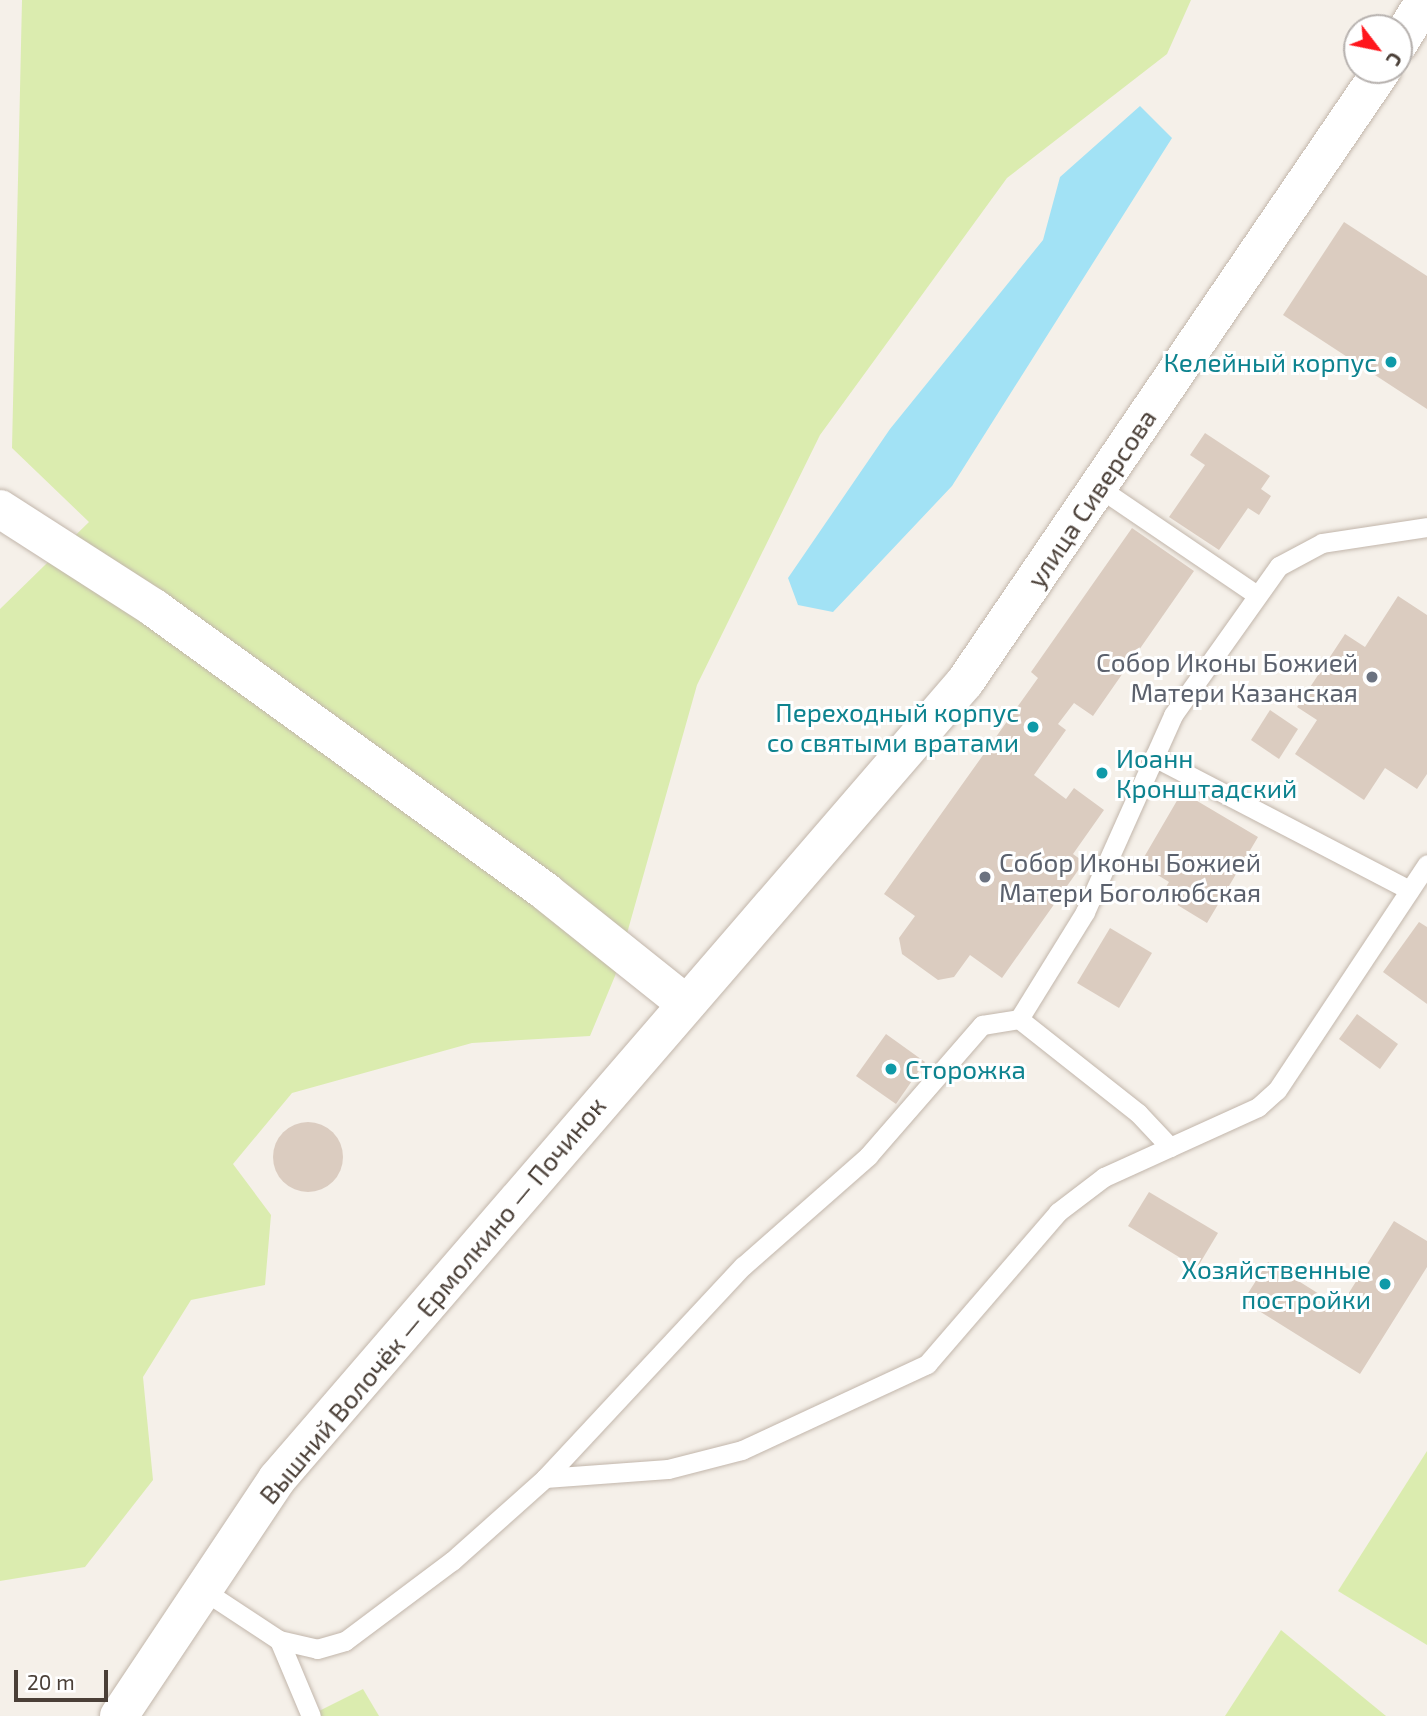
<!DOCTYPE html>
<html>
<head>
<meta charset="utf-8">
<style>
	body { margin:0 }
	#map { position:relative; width:1427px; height:1716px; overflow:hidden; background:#f5f0e9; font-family:"Exo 2",sans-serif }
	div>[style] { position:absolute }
	.green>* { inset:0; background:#dbecaf }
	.water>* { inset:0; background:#a2e2f5 }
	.building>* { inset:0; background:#dbccc0 }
	.round { border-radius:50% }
	.roads { filter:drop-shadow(0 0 2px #c2b6ab) drop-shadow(0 0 2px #c2b6ab) }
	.service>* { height:19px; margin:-9.5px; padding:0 9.5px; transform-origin:9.5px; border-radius:9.5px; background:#fff }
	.minor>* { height:38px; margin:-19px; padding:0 19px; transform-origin:19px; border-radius:19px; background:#fff }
	.tertiary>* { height:38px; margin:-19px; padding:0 19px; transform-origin:19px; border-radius:19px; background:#fff }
	.dots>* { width:19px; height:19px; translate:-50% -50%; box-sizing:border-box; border:4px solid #fff; border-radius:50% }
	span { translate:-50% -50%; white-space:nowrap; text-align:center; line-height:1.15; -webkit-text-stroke:6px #fff; paint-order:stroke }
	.culture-label { font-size:26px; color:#0d838f }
	.right { translate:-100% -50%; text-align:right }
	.left { translate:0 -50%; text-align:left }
	.street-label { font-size:26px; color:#4a3f37 }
	.worship-label { font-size:26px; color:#5b616d }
	.north { position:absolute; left:1343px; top:14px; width:70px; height:70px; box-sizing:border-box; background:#fff; border:2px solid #b7b2af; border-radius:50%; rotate:122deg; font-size:19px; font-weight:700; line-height:28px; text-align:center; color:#4a3f37 }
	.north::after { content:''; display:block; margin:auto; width:24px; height:32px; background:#ff161c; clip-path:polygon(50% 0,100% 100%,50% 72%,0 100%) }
	.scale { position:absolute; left:14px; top:1670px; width:94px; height:32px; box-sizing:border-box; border:4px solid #4a3f37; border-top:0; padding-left:9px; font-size:21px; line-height:24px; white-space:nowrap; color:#4a3f37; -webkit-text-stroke:5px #fff; paint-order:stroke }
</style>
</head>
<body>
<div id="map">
	<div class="green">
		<div style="clip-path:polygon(22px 0,1191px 0,1167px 54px,1007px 178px,820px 435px,697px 685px,615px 976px,590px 1036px,472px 1043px,292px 1093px,233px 1164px,271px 1215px,265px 1285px,191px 1300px,143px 1377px,153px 1480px,85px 1567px,0 1581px,0 609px,89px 522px,12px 448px)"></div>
		<div style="clip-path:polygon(1427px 1451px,1427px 1645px,1338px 1591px)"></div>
		<div style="clip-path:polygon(1281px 1630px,1386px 1716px,1225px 1716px)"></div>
		<div style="clip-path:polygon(363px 1689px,379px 1716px,309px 1716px)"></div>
	</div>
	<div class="water">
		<div style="clip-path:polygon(1140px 106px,1172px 138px,952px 486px,833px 612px,798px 605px,788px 578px,890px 429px,1043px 240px,1060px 177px)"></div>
	</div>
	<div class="building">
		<div style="clip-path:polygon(1344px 222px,1427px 276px,1427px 409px,1283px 315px)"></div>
		<div style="clip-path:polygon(1205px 433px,1270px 476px,1261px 489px,1271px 496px,1259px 515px,1248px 508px,1219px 550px,1169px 517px,1205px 465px,1190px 455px)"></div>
		<div style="clip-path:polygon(1132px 528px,1194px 571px,1093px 716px,1074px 703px,1058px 724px,1066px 730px,1034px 775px,1066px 799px,1074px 788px,1104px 810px,1073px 854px,1084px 862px,1002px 978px,970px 955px,954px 977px,938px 980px,902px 954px,899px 938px,915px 916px,884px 894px,1038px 678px,1031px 672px)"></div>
		<div style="clip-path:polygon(1398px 596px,1427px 615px,1427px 774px,1417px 789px,1385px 768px,1364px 800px,1295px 754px,1317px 720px,1297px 707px,1345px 634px,1365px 647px)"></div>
		<div style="clip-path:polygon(1270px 710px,1298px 729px,1279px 759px,1251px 740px)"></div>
		<div style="clip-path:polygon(1182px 792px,1258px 837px,1207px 923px,1161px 895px,1169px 882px,1140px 864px)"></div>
		<div style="clip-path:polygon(1419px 922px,1427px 927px,1427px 1004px,1383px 972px)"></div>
		<div style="clip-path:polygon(1110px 928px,1152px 953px,1119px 1008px,1077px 983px)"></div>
		<div style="clip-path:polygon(1357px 1014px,1398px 1044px,1380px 1069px,1339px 1039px)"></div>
		<div style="clip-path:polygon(886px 1034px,925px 1062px,896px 1104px,856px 1076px)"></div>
		<div class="round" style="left:273px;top:1122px;width:70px;height:70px"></div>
		<div style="clip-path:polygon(1149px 1192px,1218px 1233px,1197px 1268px,1128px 1226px)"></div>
		<div style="clip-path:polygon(1394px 1221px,1427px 1241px,1427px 1267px,1360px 1374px,1243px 1301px,1268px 1262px,1340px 1307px)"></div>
	</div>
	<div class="roads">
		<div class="service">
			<div style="left:1098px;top:487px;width:192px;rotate:34.2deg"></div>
			<div style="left:1154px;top:757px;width:288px;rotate:27.5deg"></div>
			<div style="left:1019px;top:1019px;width:126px;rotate:-58.3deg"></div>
			<div style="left:1085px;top:912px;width:216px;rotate:-65.9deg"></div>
			<div style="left:1173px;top:715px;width:183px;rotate:-54.6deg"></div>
			<div style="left:1279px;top:566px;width:49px;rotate:-28.1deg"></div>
			<div style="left:1322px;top:543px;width:106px;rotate:-8.7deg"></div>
			<div style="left:545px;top:1478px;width:290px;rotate:-47deg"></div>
			<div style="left:743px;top:1266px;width:167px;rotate:-41.3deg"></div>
			<div style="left:868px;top:1156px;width:174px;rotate:-49deg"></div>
			<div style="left:982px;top:1025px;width:37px;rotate:-9deg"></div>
			<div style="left:1019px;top:1019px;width:152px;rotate:38.3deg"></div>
			<div style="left:1138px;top:1113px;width:47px;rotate:46.7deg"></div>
			<div style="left:200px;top:1588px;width:95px;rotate:33.4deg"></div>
			<div style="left:279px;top:1640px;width:39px;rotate:13deg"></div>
			<div style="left:317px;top:1649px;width:29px;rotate:-16deg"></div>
			<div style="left:345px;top:1641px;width:134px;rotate:-36.8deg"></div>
			<div style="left:452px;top:1561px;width:125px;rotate:-41.7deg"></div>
			<div style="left:545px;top:1478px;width:123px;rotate:-4.2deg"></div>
			<div style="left:668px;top:1469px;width:76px;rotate:-14.4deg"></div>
			<div style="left:742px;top:1450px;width:204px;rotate:-24.9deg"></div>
			<div style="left:927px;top:1364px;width:201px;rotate:-49.2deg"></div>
			<div style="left:1058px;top:1212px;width:58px;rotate:-37.3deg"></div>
			<div style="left:1104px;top:1177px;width:169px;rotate:-24.4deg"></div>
			<div style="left:1258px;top:1107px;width:25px;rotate:-42deg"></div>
			<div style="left:1277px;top:1090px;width:271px;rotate:-56.4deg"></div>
			<div style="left:279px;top:1640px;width:82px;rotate:67.2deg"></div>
		</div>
		<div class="minor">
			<div style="left:0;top:509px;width:183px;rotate:32.7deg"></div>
			<div style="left:154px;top:608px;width:484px;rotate:35.9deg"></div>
			<div style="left:546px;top:892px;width:178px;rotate:38.6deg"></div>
		</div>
		<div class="tertiary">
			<div style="left:1399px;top:43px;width:50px;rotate:-58.8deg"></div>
			<div style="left:119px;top:1716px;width:285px;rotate:-56.3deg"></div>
			<div style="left:277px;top:1479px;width:1053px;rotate:-49.2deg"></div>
			<div style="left:965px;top:682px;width:741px;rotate:-55.73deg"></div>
		</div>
	</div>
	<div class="dots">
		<div style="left:1391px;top:362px;background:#0f9aa8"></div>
		<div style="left:1372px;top:677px;background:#6b7280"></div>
		<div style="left:1033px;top:727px;background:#0f9aa8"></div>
		<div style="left:1102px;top:773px;background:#0f9aa8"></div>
		<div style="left:985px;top:877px;background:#6b7280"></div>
		<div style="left:891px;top:1069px;background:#0f9aa8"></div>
		<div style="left:1385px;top:1284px;background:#0f9aa8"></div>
	</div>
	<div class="culture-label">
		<span class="right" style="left:1377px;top:362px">Келейный корпус</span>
		<span class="right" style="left:1019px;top:727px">Переходный корпус<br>со святыми вратами</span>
		<span class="left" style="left:1116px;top:773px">Иоанн<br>Кронштадский</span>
		<span class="left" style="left:905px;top:1069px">Сторожка</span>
		<span class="right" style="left:1371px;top:1284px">Хозяйственные<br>постройки</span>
	</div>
	<div class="street-label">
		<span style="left:1091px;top:498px;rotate:-56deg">улица Сиверсова</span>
		<span style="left:432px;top:1300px;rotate:-50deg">Вышний Волочёк — Ермолкино — Починок</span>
	</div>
	<div class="worship-label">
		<span class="right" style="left:1358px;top:677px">Собор Иконы Божией<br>Матери Казанская</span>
		<span class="left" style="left:999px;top:877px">Собор Иконы Божией<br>Матери Боголюбская</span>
	</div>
	<div class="north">С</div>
	<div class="scale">20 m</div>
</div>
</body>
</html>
